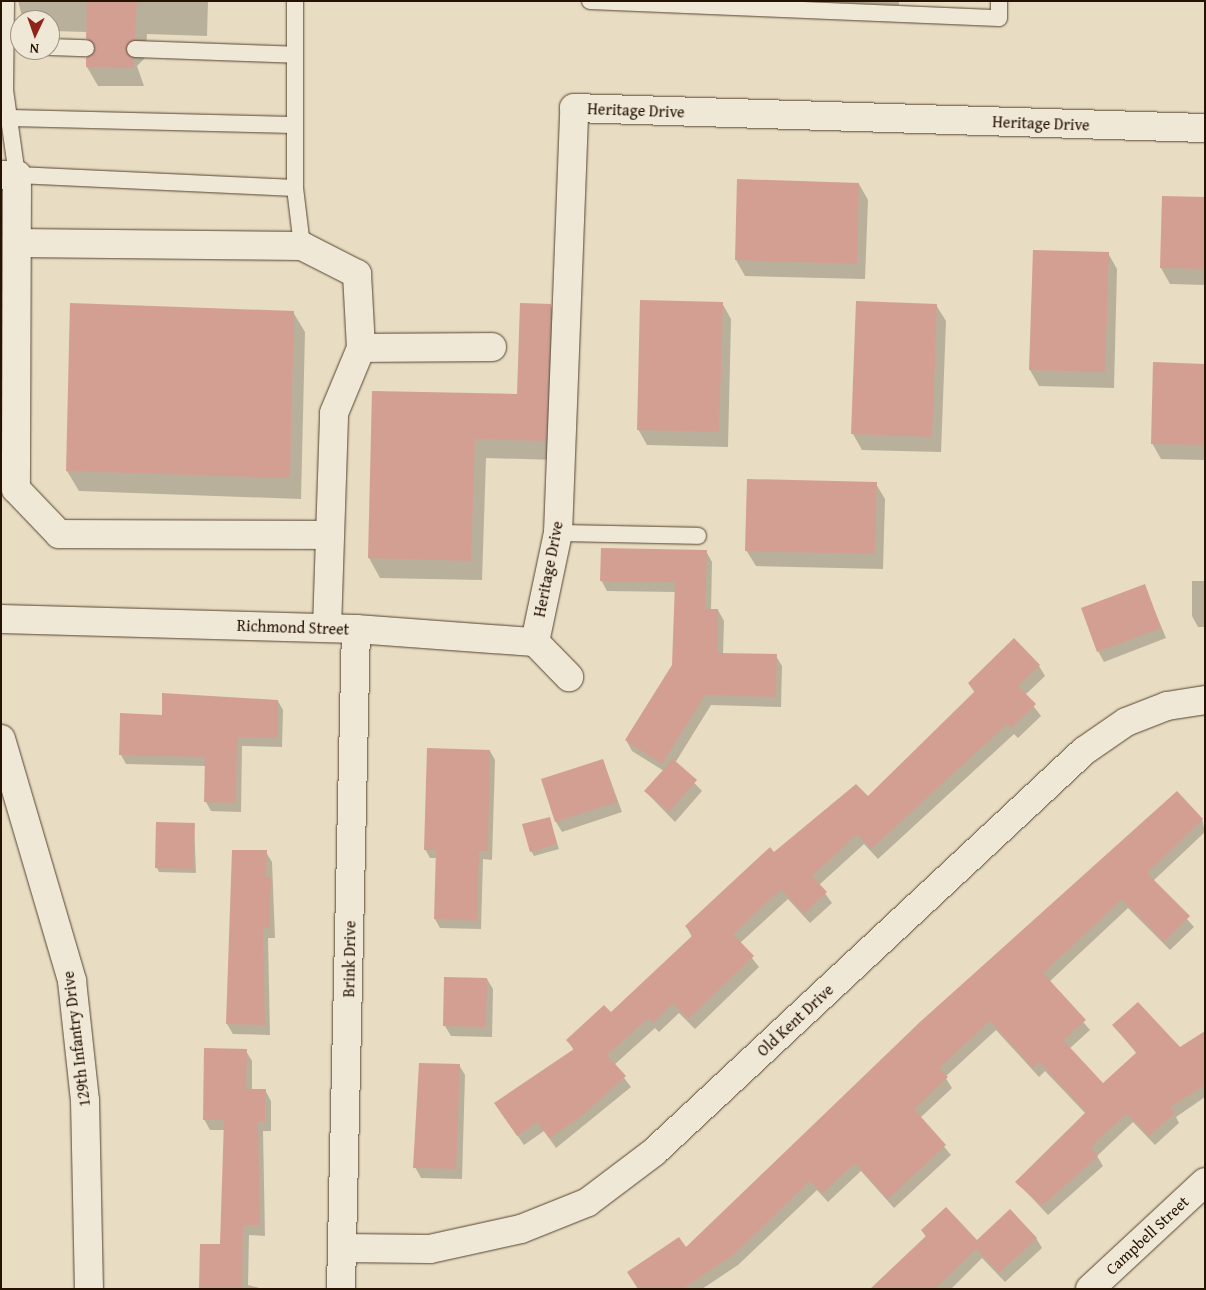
<!DOCTYPE html>
<html>
<head>
<meta charset="utf-8">
<style>
	body { margin:0 }
	#map { position:relative; width:1206px; height:1290px; overflow:hidden; background:#e8dcc2; font-family:"Gentium Book Plus",serif }
	div>[style] { position:absolute }
	.shadow>* { inset:0; background:#0003 }
	.building>* { inset:0; background:#d49f93 }
	.roads { filter:drop-shadow(0 0 1px #564430) drop-shadow(0 0 1px #564430) }
	.lane>* { height:16px; margin:-8px; padding:0 8px; transform-origin:8px; border-radius:8px; background:#f0e8d7 }
	.street>* { height:28px; margin:-14px; padding:0 14px; transform-origin:14px; border-radius:14px; background:#f0e8d7 }
	.secondary>* { height:28px; margin:-14px; padding:0 14px; transform-origin:14px; border-radius:14px; background:#f0e8d7 }
	span { translate:-50% -50%; white-space:nowrap; text-align:center; line-height:1.15; -webkit-text-stroke:5px #f0e8d7; paint-order:stroke }
	.street-label { font-size:16px; color:#251200 }
	.frame { position:absolute; inset:0; border:2px solid #251200; pointer-events:none }
	.north { position:absolute; left:10px; top:10px; width:50px; height:50px; box-sizing:border-box; background:#f0e8d7; border:1px solid #9f9281; border-radius:50%; rotate:183deg; font-size:14px; font-weight:700; line-height:20px; text-align:center; color:#251200 }
	.north::after { content:''; display:block; margin:auto; width:18px; height:22px; background:#8f2418; clip-path:polygon(50% 0,100% 100%,50% 72%,0 100%) }
</style>
</head>
<body>
<div id="map">
	<div class="shadow">
		<div style="clip-path:polygon(18px 1px,208px 1px,207px 36px,147px 34px,145px 58px,137px 66px,144px 86px,98px 86px,87px 67px,95px 51px,88px 32px,50px 31px,50px 20px,23px 20px)"></div>
		<div style="clip-path:polygon(792px 1px,899px 1px,899px 5px)"></div>
		<div style="clip-path:polygon(739px 181px,859px 184px,868px 200px,865px 279px,745px 276px,736px 260px)"></div>
		<div style="clip-path:polygon(1205px 198px,1205px 285px,1170px 284px,1161px 268px)"></div>
		<div style="clip-path:polygon(1108px 253px,1117px 269px,1114px 388px,1039px 386px,1030px 370px)"></div>
		<div style="clip-path:polygon(722px 303px,731px 319px,728px 447px,647px 445px,638px 429px)"></div>
		<div style="clip-path:polygon(550px 305px,562px 325px,557px 460px,486px 458px,482px 580px,380px 578px,369px 558px,374px 392px,519px 396px)"></div>
		<div style="clip-path:polygon(936px 305px,946px 321px,941px 452px,862px 450px,853px 434px)"></div>
		<div style="clip-path:polygon(293px 312px,305px 332px,301px 499px,79px 491px,67px 471px)"></div>
		<div style="clip-path:polygon(1205px 365px,1205px 460px,1161px 459px,1152px 443px)"></div>
		<div style="clip-path:polygon(876px 484px,885px 499px,883px 569px,756px 566px,746px 550px)"></div>
		<div style="clip-path:polygon(706px 551px,712px 562px,711px 610px,718px 610px,724px 621px,723px 654px,776px 656px,782px 666px,781px 707px,711px 705px,675px 763px,702px 791px,675px 822px,646px 792px,664px 771px,632px 751px,626px 740px,674px 665px,676px 592px,607px 591px,601px 580px)"></div>
		<div style="clip-path:polygon(1192px 581px,1205px 581px,1205px 627px,1198px 627px,1192px 616px)"></div>
		<div style="clip-path:polygon(1144px 585px,1166px 638px,1104px 662px,1098px 651px)"></div>
		<div style="clip-path:polygon(1039px 666px,1045px 676px,1025px 695px,1041px 716px,1018px 738px,1014px 734px,878px 859px,864px 844px,819px 885px,832px 903px,810px 923px,788px 899px,740px 943px,759px 967px,695px 1029px,679px 1013px,659px 1032px,655px 1028px,614px 1065px,631px 1087px,556px 1148px,544px 1131px,524px 1145px,502px 1113px,574px 1051px,568px 1040px,611px 1014px,692px 937px,686px 926px,774px 854px,868px 798px,975px 693px,969px 684px)"></div>
		<div style="clip-path:polygon(278px 701px,283px 710px,282px 747px,242px 746px,241px 812px,211px 811px,206px 802px,206px 766px,126px 764px,121px 755px,163px 716px)"></div>
		<div style="clip-path:polygon(490px 751px,495px 760px,492px 860px,483px 859px,481px 929px,440px 928px,435px 919px,437px 858px,430px 858px,425px 849px)"></div>
		<div style="clip-path:polygon(603px 760px,622px 812px,562px 832px,556px 822px)"></div>
		<div style="clip-path:polygon(549px 818px,559px 849px,534px 856px,531px 851px)"></div>
		<div style="clip-path:polygon(1202px 819px,1205px 832px,1153px 881px,1194px 927px,1170px 950px,1128px 908px,1049px 982px,1090px 1030px,1069px 1049px,1103px 1085px,1137px 1054px,1113px 1025px,1180px 1049px,1205px 1032px,1205px 1097px,1176px 1117px,1179px 1123px,1155px 1145px,1133px 1122px,1097px 1156px,1103px 1166px,1048px 1215px,1017px 1182px,1086px 1114px,1045px 1071px,1039px 1077px,996px 1030px,945px 1077px,952px 1088px,920px 1118px,951px 1155px,894px 1208px,861px 1171px,828px 1202px,817px 1190px,738px 1265px,702px 1289px,639px 1289px)"></div>
		<div style="clip-path:polygon(194px 824px,196px 873px,159px 872px,157px 868px)"></div>
		<div style="clip-path:polygon(266px 852px,272px 862px,275px 938px,268px 938px,270px 1035px,233px 1034px,227px 1024px)"></div>
		<div style="clip-path:polygon(487px 979px,493px 989px,492px 1037px,451px 1036px,445px 1026px)"></div>
		<div style="clip-path:polygon(246px 1051px,252px 1061px,252px 1090px,265px 1090px,271px 1101px,271px 1131px,263px 1131px,265px 1236px,249px 1235px,248px 1285px,263px 1289px,200px 1289px,221px 1246px,225px 1130px,210px 1130px,204px 1119px)"></div>
		<div style="clip-path:polygon(459px 1065px,465px 1075px,462px 1179px,421px 1178px,415px 1167px)"></div>
		<div style="clip-path:polygon(922px 1230px,977px 1241px,1036px 1238px,1042px 1248px,1005px 1282px,982px 1258px,951px 1289px,872px 1289px,926px 1237px)"></div>
	</div>
	<div class="building">
		<div style="clip-path:polygon(87px 1px,137px 1px,135px 39px,125px 48px,134px 59px,134px 68px,86px 67px,86px 58px,96px 48px,86px 38px)"></div>
		<div style="clip-path:polygon(737px 179px,859px 183px,857px 264px,735px 260px)"></div>
		<div style="clip-path:polygon(1162px 196px,1205px 197px,1205px 269px,1160px 268px)"></div>
		<div style="clip-path:polygon(1033px 250px,1109px 252px,1105px 372px,1029px 370px)"></div>
		<div style="clip-path:polygon(640px 300px,723px 302px,719px 432px,637px 430px)"></div>
		<div style="clip-path:polygon(856px 301px,937px 304px,932px 437px,851px 434px)"></div>
		<div style="clip-path:polygon(70px 303px,294px 311px,290px 478px,66px 471px)"></div>
		<div style="clip-path:polygon(520px 303px,551px 304px,546px 441px,475px 439px,471px 561px,368px 558px,372px 391px,517px 394px)"></div>
		<div style="clip-path:polygon(1153px 362px,1205px 364px,1205px 445px,1151px 444px)"></div>
		<div style="clip-path:polygon(747px 479px,877px 482px,875px 554px,745px 551px)"></div>
		<div style="clip-path:polygon(601px 548px,707px 550px,705px 609px,718px 609px,717px 653px,777px 654px,776px 697px,705px 695px,662px 764px,625px 740px,672px 665px,675px 582px,600px 581px)"></div>
		<div style="clip-path:polygon(1145px 584px,1161px 628px,1097px 652px,1081px 608px)"></div>
		<div style="clip-path:polygon(1014px 638px,1040px 665px,1018px 686px,1036px 704px,1011px 728px,1007px 724px,871px 849px,857px 834px,812px 876px,827px 892px,804px 914px,781px 889px,733px 934px,754px 956px,688px 1019px,673px 1003px,653px 1023px,648px 1018px,607px 1055px,626px 1076px,579px 1118px,549px 1138px,537px 1122px,517px 1136px,494px 1103px,574px 1049px,566px 1040px,604px 1005px,611px 1012px,693px 935px,685px 926px,770px 847px,774px 852px,856px 784px,868px 796px,975px 691px,968px 683px)"></div>
		<div style="clip-path:polygon(162px 693px,278px 700px,277px 738px,237px 737px,236px 803px,204px 802px,205px 757px,119px 755px,120px 713px,162px 715px)"></div>
		<div style="clip-path:polygon(427px 748px,490px 750px,488px 851px,479px 851px,477px 921px,434px 919px,436px 850px,424px 850px)"></div>
		<div style="clip-path:polygon(603px 759px,617px 802px,555px 822px,541px 779px)"></div>
		<div style="clip-path:polygon(673px 759px,697px 780px,669px 812px,644px 791px)"></div>
		<div style="clip-path:polygon(1177px 791px,1203px 819px,1147px 873px,1190px 916px,1164px 942px,1122px 899px,1043px 973px,1086px 1020px,1063px 1040px,1103px 1083px,1137px 1052px,1112px 1025px,1138px 1002px,1180px 1047px,1205px 1031px,1205px 1085px,1170px 1107px,1175px 1113px,1149px 1136px,1127px 1113px,1091px 1147px,1098px 1156px,1042px 1206px,1015px 1182px,1086px 1112px,1039px 1062px,1033px 1068px,990px 1021px,939px 1068px,948px 1077px,914px 1109px,946px 1145px,888px 1199px,855px 1163px,822px 1193px,810px 1181px,733px 1255px,682px 1289px,638px 1289px,627px 1272px,679px 1237px,686px 1247px,920px 1022px)"></div>
		<div style="clip-path:polygon(550px 817px,557px 844px,530px 852px,522px 824px)"></div>
		<div style="clip-path:polygon(156px 822px,195px 823px,193px 869px,155px 868px)"></div>
		<div style="clip-path:polygon(232px 850px,267px 850px,266px 877px,271px 877px,269px 928px,263px 928px,265px 1025px,226px 1024px)"></div>
		<div style="clip-path:polygon(444px 977px,487px 978px,486px 1027px,443px 1026px)"></div>
		<div style="clip-path:polygon(204px 1048px,247px 1049px,246px 1089px,266px 1089px,265px 1121px,258px 1121px,260px 1225px,243px 1225px,242px 1289px,199px 1289px,200px 1244px,220px 1244px,224px 1120px,203px 1120px)"></div>
		<div style="clip-path:polygon(419px 1063px,460px 1064px,456px 1169px,413px 1168px)"></div>
		<div style="clip-path:polygon(946px 1207px,977px 1240px,1010px 1209px,1037px 1238px,999px 1273px,976px 1249px,935px 1289px,870px 1289px,926px 1236px,921px 1230px)"></div>
	</div>
	<div class="roads">
		<div class="lane">
			<div style="left:6px;top:1px;width:89px;rotate:90.6deg"></div>
			<div style="left:5px;top:90px;width:86px;rotate:82deg"></div>
			<div style="left:17px;top:175px;width:278px;rotate:2.7deg"></div>
			<div style="left:295px;top:1px;width:187px;rotate:90deg"></div>
			<div style="left:295px;top:188px;width:58px;rotate:83.1deg"></div>
			<div style="left:590px;top:1px;width:409px;rotate:2.4deg"></div>
			<div style="left:999px;top:18px;width:17px;rotate:-90deg"></div>
			<div style="left:50px;top:47px;width:36px;rotate:2deg"></div>
			<div style="left:135px;top:49px;width:160px;rotate:2.1deg"></div>
			<div style="left:9px;top:118px;width:286px;rotate:1.4deg"></div>
			<div style="left:558px;top:533px;width:140px;rotate:1.2deg"></div>
		</div>
		<div class="street">
			<div style="left:1px;top:175px;width:16px"></div>
			<div style="left:17px;top:175px;width:314px;rotate:90.2deg"></div>
			<div style="left:16px;top:489px;width:62px;rotate:46.3deg"></div>
			<div style="left:59px;top:534px;width:271px;rotate:0.2deg"></div>
			<div style="left:17px;top:243px;width:285px;rotate:0.6deg"></div>
			<div style="left:302px;top:246px;width:62px;rotate:27deg"></div>
			<div style="left:357px;top:274px;width:74px;rotate:86.9deg"></div>
			<div style="left:1px;top:619px;width:355px;rotate:1.6deg"></div>
			<div style="left:356px;top:629px;width:179px;rotate:4.2deg"></div>
			<div style="left:535px;top:642px;width:49px;rotate:45.8deg"></div>
			<div style="left:327px;top:628px;width:215px;rotate:-88.1deg"></div>
			<div style="left:334px;top:413px;width:70px;rotate:-67.4deg"></div>
			<div style="left:361px;top:348px;width:131px;rotate:-0.4deg"></div>
			<div style="left:535px;top:642px;width:111px;rotate:-78.1deg"></div>
			<div style="left:558px;top:533px;width:425px;rotate:-87.8deg"></div>
			<div style="left:574px;top:108px;width:631px;rotate:1.82deg"></div>
			<div style="left:342px;top:1248px;width:88px;rotate:0.7deg"></div>
			<div style="left:430px;top:1249px;width:93px;rotate:-12.4deg"></div>
			<div style="left:521px;top:1229px;width:72px;rotate:-21.9deg"></div>
			<div style="left:588px;top:1202px;width:83px;rotate:-37.1deg"></div>
			<div style="left:654px;top:1152px;width:588px;rotate:-43deg"></div>
			<div style="left:1084px;top:751px;width:51px;rotate:-34.6deg"></div>
			<div style="left:1126px;top:722px;width:44px;rotate:-21.3deg"></div>
			<div style="left:1167px;top:706px;width:38px;rotate:-9deg"></div>
			<div style="left:341px;top:1289px;width:660px;rotate:-88.7deg"></div>
			<div style="left:1090px;top:1289px;width:157px;rotate:-42.9deg"></div>
		</div>
		<div class="secondary">
			<div style="left:1px;top:739px;width:252px;rotate:73.6deg"></div>
			<div style="left:72px;top:981px;width:120px;rotate:83.8deg"></div>
			<div style="left:85px;top:1100px;width:189px;rotate:88.8deg"></div>
		</div>
	</div>
	<div class="street-label">
		<span style="left:636px;top:110px;rotate:2deg">Heritage Drive</span>
		<span style="left:1041px;top:123px;rotate:2deg">Heritage Drive</span>
		<span style="left:548px;top:569px;rotate:-79deg">Heritage Drive</span>
		<span style="left:293px;top:627px;rotate:2deg">Richmond Street</span>
		<span style="left:349px;top:959px;rotate:-89deg">Brink Drive</span>
		<span style="left:795px;top:1020px;rotate:-43deg">Old Kent Drive</span>
		<span style="left:76px;top:1039px;rotate:-97deg">129th Infantry Drive</span>
		<span style="left:1147px;top:1235px;rotate:-43deg">Campbell Street</span>
	</div>
	<div class="frame"></div>
	<div class="north">N</div>
</div>
</body>
</html>
